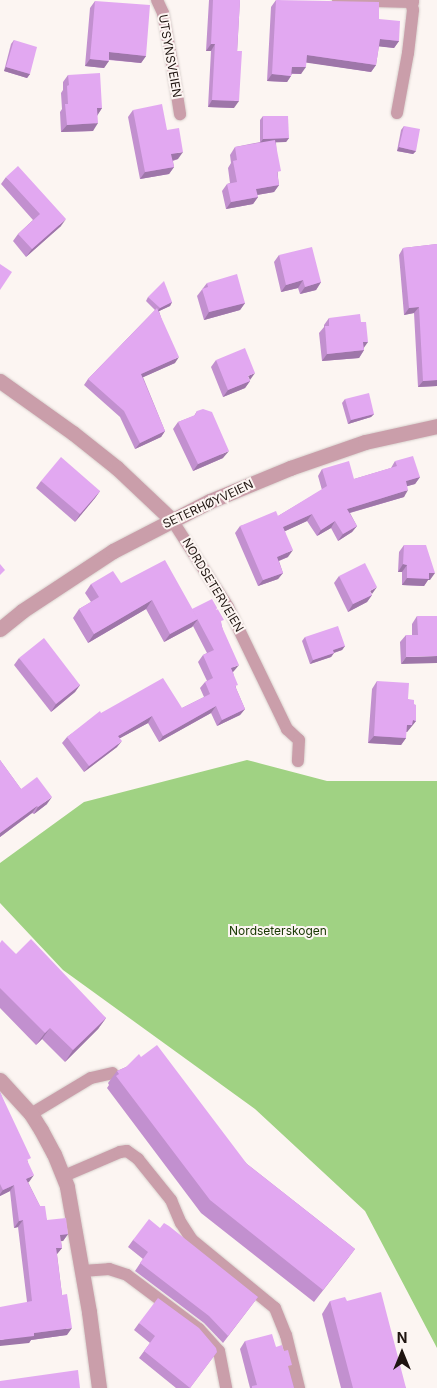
<!DOCTYPE html>
<html>
<head>
<meta charset="utf-8">
<style>
	body { margin:0 }
	#map { position:relative; width:437px; height:1388px; overflow:hidden; background:#fcf5f2; font-family:Inter,sans-serif }
	div>[style] { position:absolute }
	.forest>* { inset:0; background:#a0d283 }
	.roads { filter:drop-shadow(0 0 1px #d9d1ce) drop-shadow(0 0 1px #d9d1ce) }
	.lane>* { height:12px; margin:-6px; padding:0 6px; transform-origin:6px; border-radius:6px; background:#ca9eaa }
	.street>* { height:15px; margin:-7.5px; padding:0 7.5px; transform-origin:7.5px; border-radius:7.5px; background:#ca9eaa }
	.wall>* { inset:0; background:#c290cf }
	.shaded-wall>* { inset:0; background:#9e76a9 }
	.building>* { inset:0; background:#e2a8f1 }
	span { translate:-50% -50%; white-space:nowrap; text-align:center; line-height:1.15; -webkit-text-stroke:4px #fcf5f2; paint-order:stroke }
	.street-label { font-size:12px; color:#1f1410 }
	.park-label { font-size:12px; color:#173700 }
	.north { position:absolute; left:377px; top:1328px; width:50px; height:50px; -webkit-text-stroke:4px #fcf5f2; paint-order:stroke; rotate:0deg; font-size:14px; font-weight:700; line-height:20px; text-align:center; color:#1f1410 }
	.north::after { content:''; display:block; margin:auto; width:18px; height:22px; background:#1f1410; clip-path:polygon(50% 0,100% 100%,50% 72%,0 100%) }
</style>
</head>
<body>
<div id="map">
	<div class="forest">
		<div style="clip-path:polygon(247px 760px,327px 781px,437px 781px,437px 1348px,365px 1211px,255px 1109px,63px 970px,0 903px,0 863px,84px 802px)"></div>
	</div>
	<div class="roads">
		<div class="lane">
			<div style="left:157px;top:0;width:14px;rotate:65deg"></div>
			<div style="left:163px;top:13px;width:45px;rotate:79.7deg"></div>
			<div style="left:171px;top:57px;width:58px;rotate:81deg"></div>
			<div style="left:338px;top:0;width:73px;rotate:1.6deg"></div>
			<div style="left:411px;top:2px;width:8px;rotate:76deg"></div>
			<div style="left:413px;top:10px;width:43px;rotate:96.6deg"></div>
			<div style="left:408px;top:53px;width:61px;rotate:100.4deg"></div>
			<div style="left:172px;top:520px;width:103px;rotate:57.2deg"></div>
			<div style="left:228px;top:607px;width:136px;rotate:64.2deg"></div>
			<div style="left:287px;top:729px;width:16px;rotate:43deg"></div>
			<div style="left:299px;top:740px;width:21px;rotate:93deg"></div>
			<div style="left:31px;top:1114px;width:70px;rotate:-31deg"></div>
			<div style="left:91px;top:1078px;width:22px;rotate:-13deg"></div>
			<div style="left:64px;top:1176px;width:61px;rotate:-23.2deg"></div>
			<div style="left:120px;top:1152px;width:7px;rotate:-8deg"></div>
			<div style="left:127px;top:1151px;width:14px;rotate:36deg"></div>
			<div style="left:138px;top:1159px;width:53px;rotate:51.2deg"></div>
			<div style="left:171px;top:1200px;width:25px;rotate:67deg"></div>
			<div style="left:181px;top:1223px;width:20px;rotate:57deg"></div>
			<div style="left:192px;top:1240px;width:107px;rotate:39.3deg"></div>
			<div style="left:275px;top:1308px;width:29px;rotate:68deg"></div>
			<div style="left:286px;top:1335px;width:55px;rotate:76.2deg"></div>
			<div style="left:82px;top:1271px;width:27px;rotate:-4deg"></div>
			<div style="left:109px;top:1269px;width:19px;rotate:18deg"></div>
			<div style="left:127px;top:1275px;width:90px;rotate:36.9deg"></div>
			<div style="left:199px;top:1329px;width:30px;rotate:48deg"></div>
			<div style="left:219px;top:1351px;width:38px;rotate:79deg"></div>
		</div>
		<div class="street">
			<div style="left:411px;top:2px;width:2px;rotate:-90deg"></div>
			<div style="left:0;top:381px;width:90px;rotate:35.5deg"></div>
			<div style="left:73px;top:433px;width:56px;rotate:38.5deg"></div>
			<div style="left:117px;top:468px;width:76px;rotate:43.4deg"></div>
			<div style="left:0;top:629px;width:28px;rotate:-39deg"></div>
			<div style="left:22px;top:611px;width:109px;rotate:-33.4deg"></div>
			<div style="left:113px;top:551px;width:109px;rotate:-27.3deg"></div>
			<div style="left:210px;top:501px;width:87px;rotate:-22.4deg"></div>
			<div style="left:290px;top:468px;width:79px;rotate:-19.1deg"></div>
			<div style="left:365px;top:442px;width:74px;rotate:-12.5deg"></div>
			<div style="left:0;top:1080px;width:46px;rotate:47.6deg"></div>
			<div style="left:31px;top:1114px;width:19px;rotate:58deg"></div>
			<div style="left:41px;top:1130px;width:27px;rotate:62deg"></div>
			<div style="left:54px;top:1154px;width:35px;rotate:68deg"></div>
			<div style="left:67px;top:1187px;width:127px;rotate:80deg"></div>
			<div style="left:89px;top:1312px;width:77px;rotate:82.5deg"></div>
		</div>
	</div>
	<div class="wall">
		<div style="clip-path:polygon(209px 0,240px 0,234px 108px,208px 107px,211px 51px,206px 51px)"></div>
		<div style="clip-path:polygon(276px 0,379px 19px,399px 41px,394px 48px,379px 46px,376px 65px,371px 72px,306px 62px,301px 74px,292px 74px,287px 82px,267px 81px,271px 7px)"></div>
		<div style="clip-path:polygon(95px 1px,146px 56px,141px 63px,109px 60px,104px 68px,85px 66px,90px 8px)"></div>
		<div style="clip-path:polygon(14px 40px,30px 74px,27px 78px,4px 71px,11px 44px)"></div>
		<div style="clip-path:polygon(68px 75px,102px 108px,97px 115px,93px 131px,61px 132px,60px 112px,62px 109px,61px 93px,63px 90px,63px 82px)"></div>
		<div style="clip-path:polygon(133px 110px,167px 130px,178px 159px,173px 161px,174px 167px,169px 174px,140px 179px,128px 117px)"></div>
		<div style="clip-path:polygon(263px 116px,289px 138px,286px 142px,276px 142px,278px 177px,279px 185px,274px 192px,257px 195px,258px 197px,253px 204px,226px 209px,222px 191px,227px 184px,230px 183px,228px 168px,231px 163px,230px 155px,235px 147px,260px 142px,260px 120px)"></div>
		<div style="clip-path:polygon(404px 126px,416px 151px,413px 154px,397px 151px,401px 130px)"></div>
		<div style="clip-path:polygon(6px 177px,61px 226px,26px 257px,13px 241px,18px 234px,33px 220px,1px 184px)"></div>
		<div style="clip-path:polygon(437px 244px,437px 386px,418px 387px,414px 313px,404px 315px,399px 255px,403px 248px)"></div>
		<div style="clip-path:polygon(279px 255px,321px 282px,316px 290px,300px 294px,298px 288px,281px 292px,274px 262px)"></div>
		<div style="clip-path:polygon(207px 283px,245px 303px,240px 310px,204px 320px,197px 296px)"></div>
		<div style="clip-path:polygon(148px 297px,172px 302px,170px 306px,159px 311px,175px 363px,143px 377px,165px 431px,161px 437px,135px 449px,120px 417px,84px 385px,88px 379px,155px 310px,146px 301px)"></div>
		<div style="clip-path:polygon(329px 318px,364px 348px,364px 350px,359px 358px,322px 361px,319px 333px,324px 327px,324px 325px)"></div>
		<div style="clip-path:polygon(216px 360px,250px 380px,250px 381px,245px 388px,223px 397px,211px 367px)"></div>
		<div style="clip-path:polygon(345px 399px,374px 414px,371px 417px,348px 424px,342px 403px)"></div>
		<div style="clip-path:polygon(197px 411px,223px 458px,193px 471px,173px 429px,178px 422px,194px 416px)"></div>
		<div style="clip-path:polygon(395px 461px,420px 477px,415px 484px,407px 486px,404px 497px,350px 513px,357px 526px,352px 532px,338px 541px,331px 528px,317px 536px,307px 521px,285px 531px,288px 557px,279px 561px,283px 573px,278px 579px,258px 586px,235px 533px,240px 526px,278px 516px,322px 490px,318px 476px,322px 469px,354px 479px,391px 468px)"></div>
		<div style="clip-path:polygon(41px 481px,100px 491px,95px 498px,75px 522px,36px 488px)"></div>
		<div style="clip-path:polygon(404px 545px,430px 580px,428px 580px,424px 586px,402px 585px,402px 572px,398px 572px,399px 552px)"></div>
		<div style="clip-path:polygon(339px 576px,372px 595px,367px 602px,348px 612px,334px 583px)"></div>
		<div style="clip-path:polygon(121px 583px,192px 609px,221px 623px,234px 671px,233px 672px,236px 688px,245px 709px,240px 715px,217px 726px,211px 713px,159px 742px,148px 723px,120px 738px,117px 747px,84px 772px,62px 743px,67px 737px,101px 713px,182px 708px,204px 697px,200px 688px,205px 682px,207px 681px,198px 662px,203px 655px,207px 653px,193px 626px,192px 627px,164px 642px,146px 609px,88px 643px,73px 618px,79px 609px,91px 602px,85px 593px,91px 584px)"></div>
		<div style="clip-path:polygon(417px 616px,437px 616px,401px 664px,400px 642px,406px 635px,412px 635px,412px 624px)"></div>
		<div style="clip-path:polygon(305px 637px,345px 646px,342px 650px,334px 653px,331px 657px,310px 664px,302px 641px)"></div>
		<div style="clip-path:polygon(19px 658px,80px 685px,75px 692px,51px 712px,14px 665px)"></div>
		<div style="clip-path:polygon(377px 681px,408px 699px,414px 704px,416px 721px,407px 732px,406px 732px,406px 738px,401px 745px,368px 743px,372px 689px)"></div>
		<div style="clip-path:polygon(0 760px,21px 789px,47px 804px,34px 814px,32px 813px,0 837px)"></div>
		<div style="clip-path:polygon(0 943px,106px 1018px,98px 1029px,65px 1062px,42px 1039px,36px 1045px,0 1008px)"></div>
		<div style="clip-path:polygon(141px 1057px,247px 1164px,355px 1249px,346px 1261px,314px 1302px,201px 1213px,107px 1088px,109px 1085px,108px 1083px,117px 1071px,126px 1067px)"></div>
		<div style="clip-path:polygon(0 1092px,28px 1162px,29px 1182px,28px 1182px,47px 1220px,68px 1234px,63px 1241px,61px 1241px,62px 1248px,57px 1254px,67px 1335px,31px 1340px,29px 1343px,27px 1302px,18px 1227px,14px 1228px,10px 1191px,0 1196px)"></div>
		<div style="clip-path:polygon(160px 1228px,258px 1297px,223px 1343px,204px 1323px,135px 1271px,143px 1259px,128px 1247px,133px 1240px)"></div>
		<div style="clip-path:polygon(330px 1301px,347px 1301px,406px 1388px,341px 1388px,322px 1314px)"></div>
		<div style="clip-path:polygon(139px 1323px,217px 1352px,190px 1388px,176px 1388px,139px 1358px,150px 1343px,134px 1330px)"></div>
		<div style="clip-path:polygon(245px 1341px,276px 1347px,289px 1369px,294px 1388px,250px 1388px,240px 1349px)"></div>
	</div>
	<div class="shaded-wall">
		<div style="clip-path:polygon(380px 39px,399px 41px,394px 48px,375px 46px)"></div>
		<div style="clip-path:polygon(211px 44px,215px 44px,211px 51px,206px 51px)"></div>
		<div style="clip-path:polygon(109px 52px,146px 56px,141px 63px,104px 59px)"></div>
		<div style="clip-path:polygon(307px 55px,376px 65px,371px 72px,302px 62px)"></div>
		<div style="clip-path:polygon(90px 59px,109px 61px,104px 68px,85px 66px)"></div>
		<div style="clip-path:polygon(6px 67px,30px 74px,27px 78px,4px 71px)"></div>
		<div style="clip-path:polygon(292px 67px,306px 67px,301px 74px,287px 73px)"></div>
		<div style="clip-path:polygon(272px 74px,291px 76px,287px 82px,267px 81px)"></div>
		<div style="clip-path:polygon(212px 100px,239px 101px,234px 108px,208px 107px)"></div>
		<div style="clip-path:polygon(97px 108px,102px 108px,97px 116px)"></div>
		<div style="clip-path:polygon(98px 123px,93px 131px,61px 132px,67px 125px)"></div>
		<div style="clip-path:polygon(289px 138px,286px 142px,260px 143px,263px 139px)"></div>
		<div style="clip-path:polygon(399px 147px,416px 151px,413px 154px,397px 151px)"></div>
		<div style="clip-path:polygon(183px 152px,178px 159px,166px 162px,171px 154px)"></div>
		<div style="clip-path:polygon(174px 167px,169px 174px,140px 179px,145px 172px)"></div>
		<div style="clip-path:polygon(279px 185px,274px 192px,251px 196px,256px 189px)"></div>
		<div style="clip-path:polygon(258px 197px,253px 204px,226px 209px,231px 202px)"></div>
		<div style="clip-path:polygon(66px 219px,61px 226px,26px 257px,32px 249px)"></div>
		<div style="clip-path:polygon(303px 280px,298px 288px,281px 292px,286px 285px)"></div>
		<div style="clip-path:polygon(321px 282px,316px 290px,300px 294px,305px 287px)"></div>
		<div style="clip-path:polygon(172px 302px,170px 306px,157px 312px,160px 308px)"></div>
		<div style="clip-path:polygon(245px 303px,240px 310px,204px 320px,209px 312px)"></div>
		<div style="clip-path:polygon(419px 307px,414px 313px,404px 315px,409px 308px)"></div>
		<div style="clip-path:polygon(363px 342px,368px 342px,363px 349px)"></div>
		<div style="clip-path:polygon(364px 350px,359px 358px,322px 361px,327px 354px)"></div>
		<div style="clip-path:polygon(179px 357px,175px 363px,137px 380px,141px 374px)"></div>
		<div style="clip-path:polygon(255px 373px,250px 380px,248px 376px)"></div>
		<div style="clip-path:polygon(437px 380px,437px 386px,418px 387px,423px 381px)"></div>
		<div style="clip-path:polygon(250px 381px,245px 388px,223px 397px,228px 390px)"></div>
		<div style="clip-path:polygon(374px 414px,371px 417px,348px 424px,351px 420px)"></div>
		<div style="clip-path:polygon(165px 431px,161px 437px,135px 449px,140px 443px)"></div>
		<div style="clip-path:polygon(229px 451px,223px 458px,193px 471px,198px 464px)"></div>
		<div style="clip-path:polygon(420px 477px,415px 484px,401px 488px,406px 481px)"></div>
		<div style="clip-path:polygon(408px 490px,404px 497px,342px 515px,347px 509px)"></div>
		<div style="clip-path:polygon(100px 491px,95px 498px,75px 522px,80px 514px)"></div>
		<div style="clip-path:polygon(312px 514px,307px 521px,279px 534px,283px 527px)"></div>
		<div style="clip-path:polygon(335px 521px,331px 528px,317px 536px,321px 530px)"></div>
		<div style="clip-path:polygon(357px 526px,352px 532px,338px 541px,343px 534px)"></div>
		<div style="clip-path:polygon(293px 550px,288px 557px,273px 563px,277px 557px)"></div>
		<div style="clip-path:polygon(403px 564px,407px 565px,402px 572px,398px 572px)"></div>
		<div style="clip-path:polygon(283px 573px,278px 579px,258px 586px,263px 580px)"></div>
		<div style="clip-path:polygon(429px 573px,435px 573px,430px 580px,428px 580px,424px 586px,402px 585px,407px 578px)"></div>
		<div style="clip-path:polygon(377px 587px,372px 594px,370px 591px)"></div>
		<div style="clip-path:polygon(372px 595px,367px 602px,348px 612px,353px 604px)"></div>
		<div style="clip-path:polygon(152px 600px,146px 609px,88px 643px,94px 634px)"></div>
		<div style="clip-path:polygon(198px 619px,192px 627px,164px 642px,170px 634px)"></div>
		<div style="clip-path:polygon(345px 646px,342px 650px,330px 654px,333px 650px)"></div>
		<div style="clip-path:polygon(334px 653px,331px 657px,310px 664px,313px 660px)"></div>
		<div style="clip-path:polygon(437px 656px,437px 663px,401px 664px,406px 657px)"></div>
		<div style="clip-path:polygon(239px 665px,234px 671px,226px 675px,231px 668px)"></div>
		<div style="clip-path:polygon(80px 685px,75px 692px,51px 712px,56px 704px)"></div>
		<div style="clip-path:polygon(216px 706px,211px 713px,159px 742px,163px 736px)"></div>
		<div style="clip-path:polygon(245px 709px,240px 715px,217px 726px,222px 720px)"></div>
		<div style="clip-path:polygon(152px 716px,148px 723px,113px 742px,118px 736px)"></div>
		<div style="clip-path:polygon(413px 720px,416px 721px,407px 732px,402px 732px,407px 725px)"></div>
		<div style="clip-path:polygon(374px 736px,406px 738px,401px 745px,368px 743px)"></div>
		<div style="clip-path:polygon(122px 741px,117px 747px,84px 772px,89px 766px)"></div>
		<div style="clip-path:polygon(52px 797px,47px 804px,34px 814px,38px 807px)"></div>
		<div style="clip-path:polygon(37px 806px,32px 813px,0 837px,0 833px)"></div>
		<div style="clip-path:polygon(106px 1018px,98px 1029px,65px 1062px,73px 1050px)"></div>
		<div style="clip-path:polygon(50px 1028px,42px 1039px,36px 1045px,45px 1033px)"></div>
		<div style="clip-path:polygon(34px 1175px,29px 1182px,21px 1186px,26px 1179px)"></div>
		<div style="clip-path:polygon(14px 1185px,10px 1191px,0 1196px,0 1194px,3px 1190px)"></div>
		<div style="clip-path:polygon(23px 1220px,18px 1227px,14px 1228px,19px 1221px)"></div>
		<div style="clip-path:polygon(68px 1234px,63px 1241px,55px 1242px,60px 1235px)"></div>
		<div style="clip-path:polygon(56px 1248px,62px 1248px,57px 1254px)"></div>
		<div style="clip-path:polygon(72px 1328px,67px 1335px,31px 1340px,29px 1343px,0 1346px,0 1340px,34px 1333px)"></div>
	</div>
	<div class="building">
		<div style="clip-path:polygon(213px 0,240px 0,237px 51px,242px 51px,239px 101px,212px 100px,215px 44px,211px 44px)"></div>
		<div style="clip-path:polygon(276px 0,379px 2px,379px 19px,400px 21px,399px 41px,380px 39px,376px 65px,307px 55px,306px 67px,292px 67px,291px 76px,272px 74px)"></div>
		<div style="clip-path:polygon(95px 1px,150px 5px,146px 56px,109px 52px,109px 61px,90px 59px)"></div>
		<div style="clip-path:polygon(14px 40px,37px 47px,30px 74px,6px 67px)"></div>
		<div style="clip-path:polygon(100px 73px,102px 108px,97px 108px,98px 123px,67px 125px,65px 104px,68px 104px,67px 86px,69px 85px,68px 75px)"></div>
		<div style="clip-path:polygon(162px 104px,167px 130px,179px 128px,183px 152px,171px 154px,174px 167px,145px 172px,133px 110px)"></div>
		<div style="clip-path:polygon(263px 116px,288px 116px,289px 138px,263px 139px)"></div>
		<div style="clip-path:polygon(404px 126px,420px 129px,416px 151px,399px 147px)"></div>
		<div style="clip-path:polygon(275px 140px,281px 171px,277px 172px,279px 185px,256px 189px,258px 197px,231px 202px,227px 184px,237px 182px,233px 161px,237px 160px,235px 147px)"></div>
		<div style="clip-path:polygon(18px 166px,66px 219px,32px 249px,18px 234px,40px 214px,6px 177px)"></div>
		<div style="clip-path:polygon(437px 244px,437px 380px,423px 381px,419px 307px,409px 308px,403px 248px)"></div>
		<div style="clip-path:polygon(312px 247px,321px 282px,305px 287px,303px 280px,286px 285px,279px 255px)"></div>
		<div style="clip-path:polygon(0 264px,12px 272px,0 290px)"></div>
		<div style="clip-path:polygon(237px 274px,245px 303px,209px 312px,202px 289px,208px 287px,207px 283px)"></div>
		<div style="clip-path:polygon(164px 281px,172px 302px,160px 308px,148px 297px)"></div>
		<div style="clip-path:polygon(157px 308px,179px 357px,141px 374px,165px 431px,140px 443px,124px 411px,88px 379px)"></div>
		<div style="clip-path:polygon(360px 314px,361px 322px,366px 322px,368px 342px,363px 342px,364px 350px,327px 354px,325px 326px,329px 326px,329px 318px)"></div>
		<div style="clip-path:polygon(245px 348px,255px 373px,248px 376px,250px 381px,228px 390px,216px 360px)"></div>
		<div style="clip-path:polygon(369px 393px,374px 414px,351px 420px,345px 399px)"></div>
		<div style="clip-path:polygon(203px 409px,212px 412px,229px 451px,198px 464px,178px 422px,195px 415px,197px 411px)"></div>
		<div style="clip-path:polygon(413px 456px,420px 477px,406px 481px,408px 490px,347px 509px,357px 526px,343px 534px,335px 521px,321px 530px,312px 514px,283px 527px,293px 550px,277px 557px,283px 573px,263px 580px,240px 526px,276px 511px,278px 516px,327px 486px,322px 469px,349px 461px,354px 479px,397px 466px,395px 461px)"></div>
		<div style="clip-path:polygon(61px 457px,100px 491px,80px 514px,41px 481px)"></div>
		<div style="clip-path:polygon(404px 545px,426px 545px,435px 573px,429px 573px,429px 579px,407px 578px,407px 565px,403px 564px)"></div>
		<div style="clip-path:polygon(165px 560px,198px 619px,170px 634px,152px 600px,94px 634px,79px 609px,99px 597px,91px 584px,113px 571px,121px 583px)"></div>
		<div style="clip-path:polygon(365px 563px,377px 587px,370px 591px,372px 595px,353px 604px,339px 576px)"></div>
		<div style="clip-path:polygon(0 564px,5px 570px,0 575px)"></div>
		<div style="clip-path:polygon(212px 599px,224px 620px,221px 621px,222px 627px,239px 665px,231px 668px,238px 685px,235px 686px,245px 709px,222px 720px,216px 706px,163px 736px,152px 716px,118px 736px,122px 741px,89px 766px,67px 737px,100px 711px,101px 713px,163px 678px,182px 708px,210px 694px,205px 682px,213px 678px,203px 655px,214px 650px,192px 609px)"></div>
		<div style="clip-path:polygon(417px 616px,437px 616px,437px 656px,406px 657px,406px 635px,418px 635px)"></div>
		<div style="clip-path:polygon(338px 626px,345px 646px,333px 650px,334px 653px,313px 660px,305px 637px)"></div>
		<div style="clip-path:polygon(44px 638px,80px 685px,56px 704px,19px 658px)"></div>
		<div style="clip-path:polygon(377px 681px,409px 683px,408px 699px,414px 700px,414px 704px,416px 705px,416px 721px,413px 720px,412px 725px,407px 725px,406px 738px,374px 736px)"></div>
		<div style="clip-path:polygon(0 760px,21px 789px,37px 777px,52px 797px,38px 807px,37px 806px,0 833px)"></div>
		<div style="clip-path:polygon(31px 939px,106px 1018px,73px 1050px,50px 1028px,45px 1033px,0 988px,0 943px,2px 940px,16px 954px)"></div>
		<div style="clip-path:polygon(157px 1045px,247px 1164px,355px 1249px,323px 1290px,210px 1200px,116px 1076px,119px 1074px,117px 1071px,126px 1067px,139px 1054px,141px 1057px)"></div>
		<div style="clip-path:polygon(0 1092px,31px 1158px,27px 1160px,34px 1175px,26px 1179px,40px 1206px,45px 1206px,47px 1220px,66px 1218px,68px 1234px,60px 1235px,62px 1248px,56px 1248px,62px 1295px,67px 1294px,72px 1328px,34px 1333px,34px 1336px,0 1340px,0 1307px,32px 1301px,23px 1220px,19px 1221px,14px 1185px,3px 1190px,0 1184px)"></div>
		<div style="clip-path:polygon(149px 1219px,160px 1228px,164px 1223px,169px 1226px,258px 1297px,228px 1336px,209px 1316px,140px 1263px,148px 1252px,133px 1240px)"></div>
		<div style="clip-path:polygon(381px 1292px,406px 1388px,353px 1388px,330px 1301px,345px 1297px,347px 1301px)"></div>
		<div style="clip-path:polygon(158px 1298px,199px 1328px,216px 1348px,217px 1352px,190px 1388px,144px 1351px,155px 1336px,139px 1323px)"></div>
		<div style="clip-path:polygon(272px 1334px,276px 1347px,282px 1345px,284px 1351px,288px 1350px,292px 1365px,288px 1366px,294px 1388px,252px 1388px,252px 1386px,257px 1385px,245px 1341px)"></div>
		<div style="clip-path:polygon(78px 1370px,80px 1388px,0 1388px,0 1381px)"></div>
	</div>
	<div class="street-label">
		<span style="left:170px;top:56px;rotate:80deg">UTSYNSVEIEN</span>
		<span style="left:208px;top:504px;rotate:-25deg">SETERHØYVEIEN</span>
		<span style="left:213px;top:585px;rotate:59deg">NORDSETERVEIEN</span>
	</div>
	<div class="park-label">
		<span style="left:278px;top:931px">Nordseterskogen</span>
	</div>
	<div class="north">N</div>
</div>
</body>
</html>
